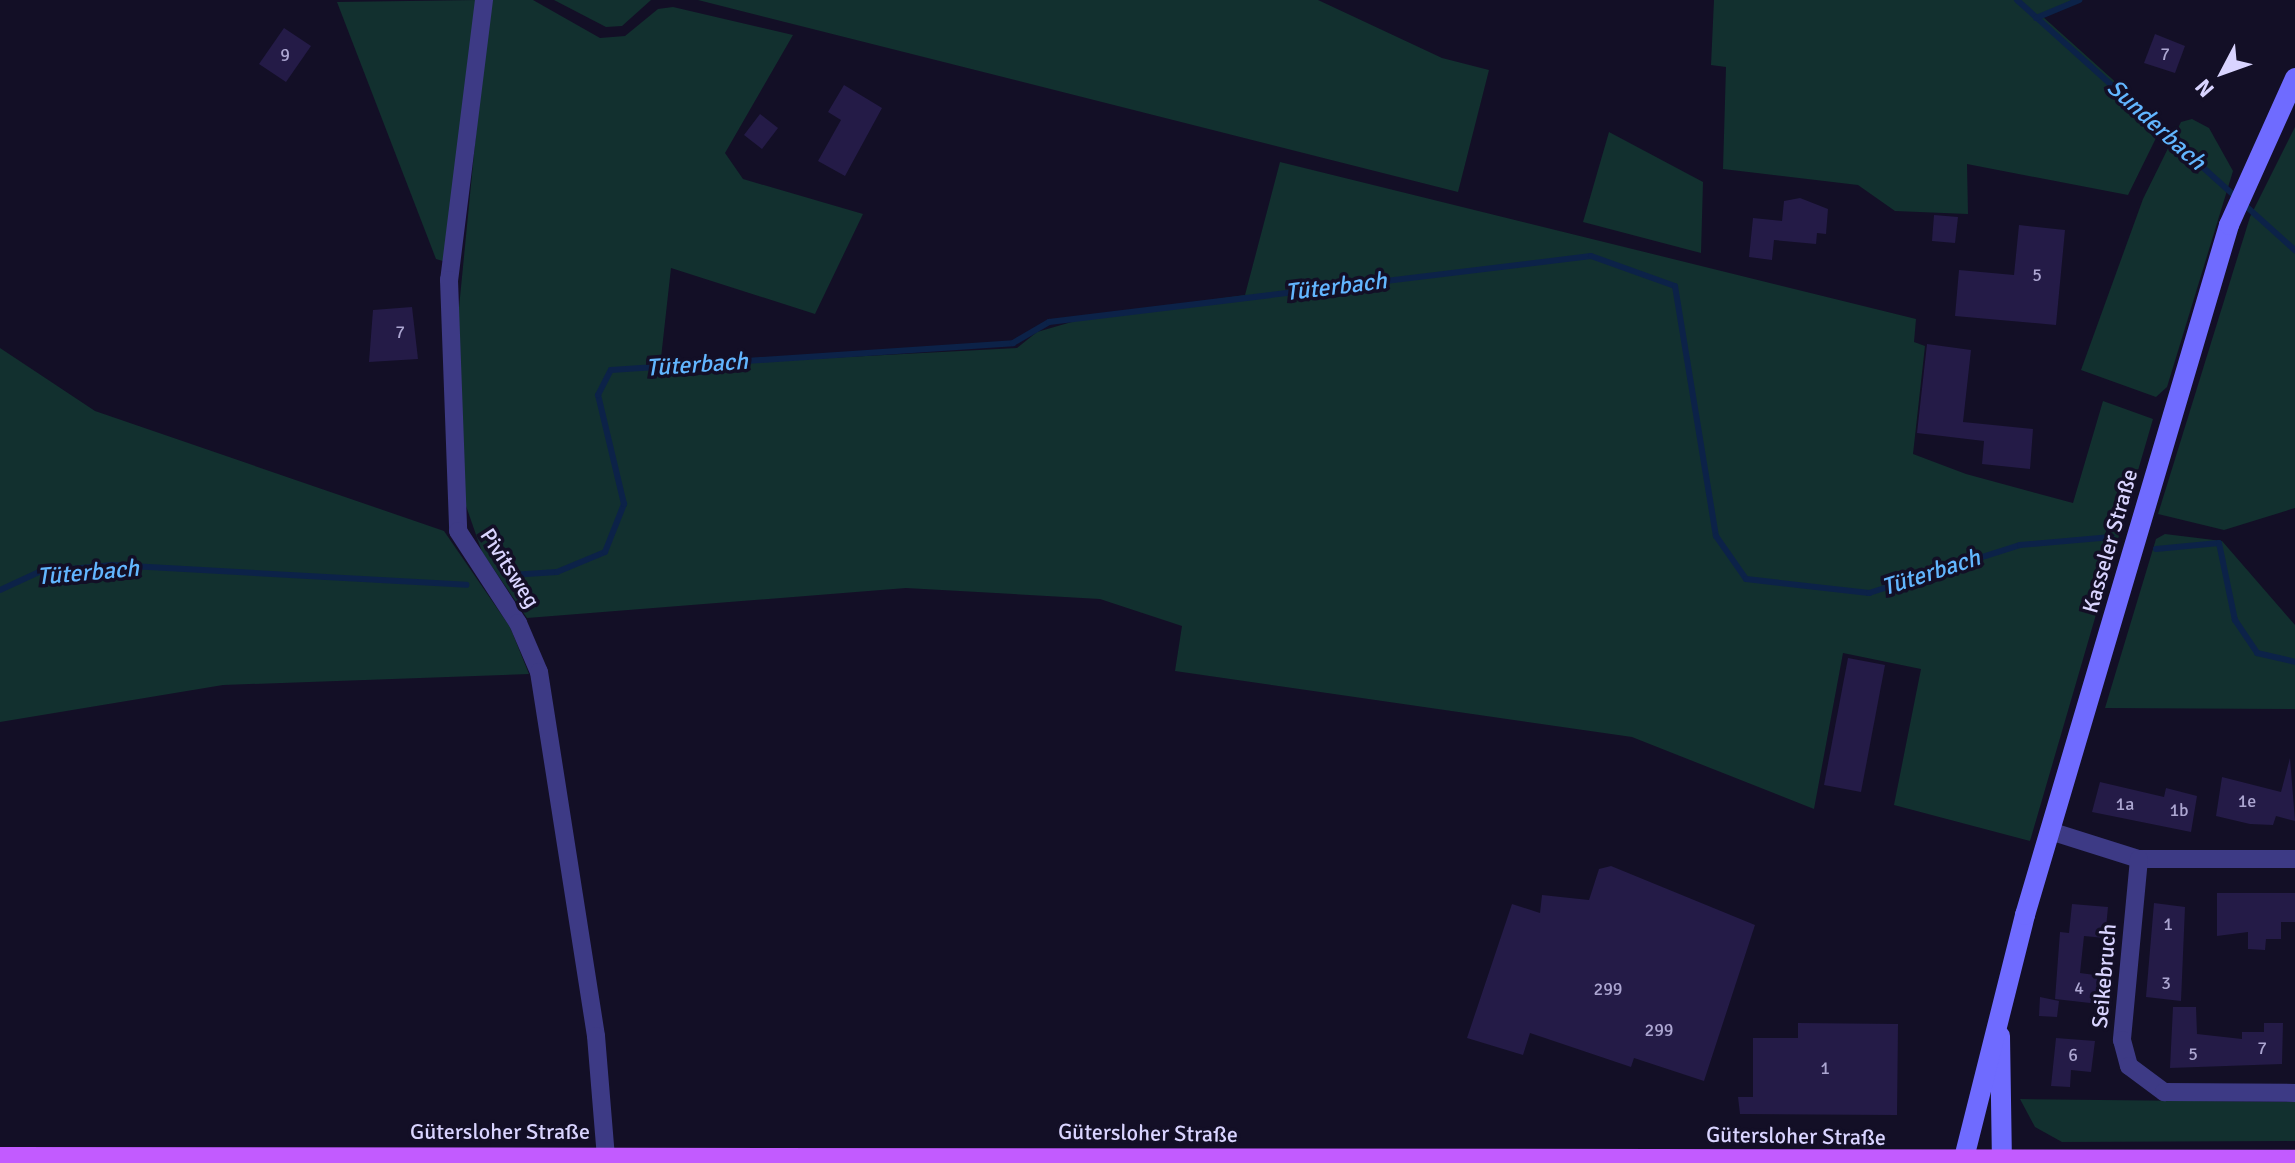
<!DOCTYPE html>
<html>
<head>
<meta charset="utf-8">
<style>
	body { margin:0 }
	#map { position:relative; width:2295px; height:1163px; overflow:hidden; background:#130f26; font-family:Signika,sans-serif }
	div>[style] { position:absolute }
	.green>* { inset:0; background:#12302f }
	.stream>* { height:6px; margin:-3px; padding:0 3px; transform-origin:3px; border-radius:3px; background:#0c2248 }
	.building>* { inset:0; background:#241b47 }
	.street>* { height:18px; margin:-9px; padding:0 9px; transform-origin:9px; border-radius:9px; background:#3d3a85 }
	.secondary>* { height:20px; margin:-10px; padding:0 10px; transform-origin:10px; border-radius:10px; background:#6f6bff }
	.primary>* { height:20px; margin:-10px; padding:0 10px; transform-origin:10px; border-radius:10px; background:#c25bff }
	span { translate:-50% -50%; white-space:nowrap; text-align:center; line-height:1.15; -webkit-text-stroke:7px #130f26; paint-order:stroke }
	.number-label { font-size:18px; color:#aca6d1 }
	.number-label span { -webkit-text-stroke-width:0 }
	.street-label { font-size:22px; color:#d9d4ff }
	.water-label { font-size:24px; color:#62b6ff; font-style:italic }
	.north { position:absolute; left:2183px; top:32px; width:80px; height:80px; -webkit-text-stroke:6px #130f26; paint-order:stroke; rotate:229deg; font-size:22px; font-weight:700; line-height:32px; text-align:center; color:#d9d4ff }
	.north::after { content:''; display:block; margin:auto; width:28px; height:36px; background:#d9d4ff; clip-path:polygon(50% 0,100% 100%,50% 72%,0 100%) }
</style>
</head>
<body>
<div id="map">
	<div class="green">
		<div style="clip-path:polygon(477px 0,446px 262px,436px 259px,337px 2px)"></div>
		<div style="clip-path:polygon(489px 0,533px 0,600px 38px,625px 36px,658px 9px,673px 7px,793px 35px,725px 153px,743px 179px,863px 214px,815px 314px,671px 268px,660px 367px,1017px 348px,1037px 332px,1089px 317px,1245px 295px,1280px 162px,1916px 319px,1914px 342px,1925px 346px,1913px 454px,1966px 474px,2073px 503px,2103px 401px,2153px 419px,2030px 841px,1894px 805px,1921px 669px,1843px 653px,1814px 809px,1632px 737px,1175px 671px,1182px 626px,1100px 599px,906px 588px,527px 618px,482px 552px,465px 503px,458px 318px)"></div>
		<div style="clip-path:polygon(554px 0,651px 0,622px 26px,606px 27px)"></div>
		<div style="clip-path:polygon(698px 0,1318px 0,1442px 58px,1489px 70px,1458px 192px)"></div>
		<div style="clip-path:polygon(1714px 0,2072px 0,2042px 16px,2160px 122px,2156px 138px,2128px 195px,1967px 164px,1968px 214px,1895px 211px,1858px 185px,1723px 169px,1726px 67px,1711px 65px)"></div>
		<div style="clip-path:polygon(2192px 119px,2209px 128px,2233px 171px,2167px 387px,2156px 397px,2081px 370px,2143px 199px,2181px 122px)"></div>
		<div style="clip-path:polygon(2295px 127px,2295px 508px,2224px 530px,2158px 514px,2250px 217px)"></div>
		<div style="clip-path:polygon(1609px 132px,1703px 182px,1701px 253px,1583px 222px)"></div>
		<div style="clip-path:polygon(0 348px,95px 411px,444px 531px,510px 627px,529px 674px,223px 685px,0 722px)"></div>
		<div style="clip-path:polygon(2165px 534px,2222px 541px,2295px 625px,2295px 709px,2105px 708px,2156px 539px)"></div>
		<div style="clip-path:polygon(2020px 1099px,2295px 1102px,2295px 1141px,2062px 1142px,2035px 1127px)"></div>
	</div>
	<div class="stream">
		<div style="left:2017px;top:0;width:374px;rotate:42deg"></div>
		<div style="left:2036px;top:18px;width:47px;rotate:-22.7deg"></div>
		<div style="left:2156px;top:549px;width:63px;rotate:-5.4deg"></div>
		<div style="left:2219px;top:543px;width:79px;rotate:78.3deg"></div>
		<div style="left:2235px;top:620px;width:40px;rotate:56deg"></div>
		<div style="left:2257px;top:653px;width:39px;rotate:13deg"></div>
		<div style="left:511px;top:575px;width:46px;rotate:-3.7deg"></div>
		<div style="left:557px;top:572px;width:52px;rotate:-22.6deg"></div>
		<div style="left:605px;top:552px;width:52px;rotate:-68.4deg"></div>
		<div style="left:624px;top:504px;width:112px;rotate:-103.4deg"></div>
		<div style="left:598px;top:395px;width:28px;rotate:-63deg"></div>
		<div style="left:611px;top:370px;width:403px;rotate:-3.8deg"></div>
		<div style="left:1013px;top:343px;width:42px;rotate:-30.3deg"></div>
		<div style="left:1049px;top:322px;width:546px;rotate:-6.94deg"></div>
		<div style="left:1591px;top:256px;width:89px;rotate:19.7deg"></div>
		<div style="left:1675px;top:286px;width:253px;rotate:80.7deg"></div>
		<div style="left:1716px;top:536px;width:52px;rotate:55.1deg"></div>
		<div style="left:1746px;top:579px;width:124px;rotate:6.5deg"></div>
		<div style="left:1869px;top:593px;width:158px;rotate:-17.6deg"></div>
		<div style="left:2020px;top:545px;width:92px;rotate:-5deg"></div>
		<div style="left:0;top:590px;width:43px;rotate:-24.8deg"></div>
		<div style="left:39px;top:572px;width:74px;rotate:-5.4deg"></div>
		<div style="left:113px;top:565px;width:354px;rotate:3.2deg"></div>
	</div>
	<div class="building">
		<div style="clip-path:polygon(284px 28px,311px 46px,286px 82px,259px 64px)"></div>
		<div style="clip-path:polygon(2155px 34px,2185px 46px,2175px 73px,2144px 63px)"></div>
		<div style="clip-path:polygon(844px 85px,882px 108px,845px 176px,818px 161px,841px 120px,828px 112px)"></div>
		<div style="clip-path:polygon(760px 114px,778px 128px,762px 149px,744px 135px)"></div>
		<div style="clip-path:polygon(1800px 198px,1828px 209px,1826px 234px,1817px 233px,1816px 244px,1774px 240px,1772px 260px,1749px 257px,1753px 218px,1782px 221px,1784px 201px)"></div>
		<div style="clip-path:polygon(1934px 215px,1958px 217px,1955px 243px,1932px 241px)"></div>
		<div style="clip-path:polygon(2019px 225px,2065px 230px,2056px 325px,1955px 316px,1959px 270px,2014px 275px)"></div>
		<div style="clip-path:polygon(412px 307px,418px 359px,369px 362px,373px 310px)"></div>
		<div style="clip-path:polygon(1927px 344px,1971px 350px,1963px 422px,2033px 429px,2030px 469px,1982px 464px,1984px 441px,1917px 433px)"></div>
		<div style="clip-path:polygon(1848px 658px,1885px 665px,1861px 792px,1824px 785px)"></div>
		<div style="clip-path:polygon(2290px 758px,2295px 821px,2276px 816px,2273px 825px,2250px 824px,2216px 816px,2222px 777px,2281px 792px)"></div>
		<div style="clip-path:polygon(2100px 782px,2164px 797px,2166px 788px,2197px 796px,2191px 832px,2092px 812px)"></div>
		<div style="clip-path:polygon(1611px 866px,1755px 925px,1704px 1081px,1634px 1058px,1631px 1067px,1530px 1033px,1523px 1055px,1467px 1038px,1512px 904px,1540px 913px,1542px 895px,1589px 900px,1599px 869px)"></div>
		<div style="clip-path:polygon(2217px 893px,2295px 893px,2295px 922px,2281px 922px,2281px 939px,2266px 939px,2265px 950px,2248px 949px,2248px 932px,2217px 936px)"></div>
		<div style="clip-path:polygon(2154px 903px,2185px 907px,2181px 1001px,2146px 997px)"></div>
		<div style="clip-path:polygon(2072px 904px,2108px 907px,2105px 938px,2084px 936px,2080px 973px,2102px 976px,2099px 1004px,2055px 999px,2060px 932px,2069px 933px)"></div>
		<div style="clip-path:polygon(2040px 997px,2059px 1001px,2057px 1017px,2039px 1016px)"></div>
		<div style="clip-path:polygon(2173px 1007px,2196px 1007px,2197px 1034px,2242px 1039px,2242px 1032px,2264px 1032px,2264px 1023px,2283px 1023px,2282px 1064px,2170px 1068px)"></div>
		<div style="clip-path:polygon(1798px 1023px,1898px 1024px,1897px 1115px,1740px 1114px,1738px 1097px,1753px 1097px,1753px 1038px,1798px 1038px)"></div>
		<div style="clip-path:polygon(2056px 1038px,2095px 1041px,2091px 1072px,2071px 1070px,2070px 1087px,2051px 1086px)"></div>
	</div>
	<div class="street">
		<div style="left:484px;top:0;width:282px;rotate:97.1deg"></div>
		<div style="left:449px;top:280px;width:251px;rotate:87.9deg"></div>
		<div style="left:458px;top:531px;width:110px;rotate:56.9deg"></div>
		<div style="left:518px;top:623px;width:53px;rotate:66.8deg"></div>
		<div style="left:539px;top:672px;width:368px;rotate:81.1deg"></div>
		<div style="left:596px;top:1036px;width:121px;rotate:85.3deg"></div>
		<div style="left:2050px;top:831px;width:93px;rotate:17.5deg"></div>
		<div style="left:2139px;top:859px;width:156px"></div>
		<div style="left:2139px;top:859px;width:182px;rotate:95.4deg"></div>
		<div style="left:2122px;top:1040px;width:27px;rotate:75deg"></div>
		<div style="left:2129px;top:1066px;width:44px;rotate:36.6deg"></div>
		<div style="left:2164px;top:1092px;width:131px;rotate:0.4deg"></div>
	</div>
	<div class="secondary">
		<div style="left:2000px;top:1036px;width:126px;rotate:89.1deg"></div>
		<div style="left:1963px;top:1162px;width:255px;rotate:-75.9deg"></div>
		<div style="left:2025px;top:915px;width:720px;rotate:-73.53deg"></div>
		<div style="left:2229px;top:225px;width:161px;rotate:-65.8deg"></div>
	</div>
	<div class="primary">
		<div style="left:0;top:1157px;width:2295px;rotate:0.07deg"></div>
	</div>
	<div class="number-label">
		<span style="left:2165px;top:54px">7</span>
		<span style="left:285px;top:55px">9</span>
		<span style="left:2037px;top:275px">5</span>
		<span style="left:400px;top:332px">7</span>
		<span style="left:2247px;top:801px">1e</span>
		<span style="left:2125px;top:804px">1a</span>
		<span style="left:2179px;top:810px">1b</span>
		<span style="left:2168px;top:924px">1</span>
		<span style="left:2166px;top:983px">3</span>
		<span style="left:2079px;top:988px">4</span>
		<span style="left:1608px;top:989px">299</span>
		<span style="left:1659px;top:1030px">299</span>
		<span style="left:2262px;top:1048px">7</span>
		<span style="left:2193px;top:1054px">5</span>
		<span style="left:2073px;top:1055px">6</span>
		<span style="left:1825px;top:1068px">1</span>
	</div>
	<div class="street-label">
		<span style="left:2110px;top:541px;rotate:-74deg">Kasseler Straße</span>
		<span style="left:510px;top:568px;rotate:57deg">Pivitsweg</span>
		<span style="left:2104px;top:976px;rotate:-85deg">Seikebruch</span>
		<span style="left:500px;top:1132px">Gütersloher Straße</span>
		<span style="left:1148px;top:1133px;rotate:1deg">Gütersloher Straße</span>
		<span style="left:1796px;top:1136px;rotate:1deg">Gütersloher Straße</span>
	</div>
	<div class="water-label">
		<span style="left:2156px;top:125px;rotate:42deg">Sunderbach</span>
		<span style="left:1336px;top:287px;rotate:-7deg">Tüterbach</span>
		<span style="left:697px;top:365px;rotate:-4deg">Tüterbach</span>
		<span style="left:88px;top:573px;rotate:-5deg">Tüterbach</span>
		<span style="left:1931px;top:573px;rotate:-18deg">Tüterbach</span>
	</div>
	<div class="north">N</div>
</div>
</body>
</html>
